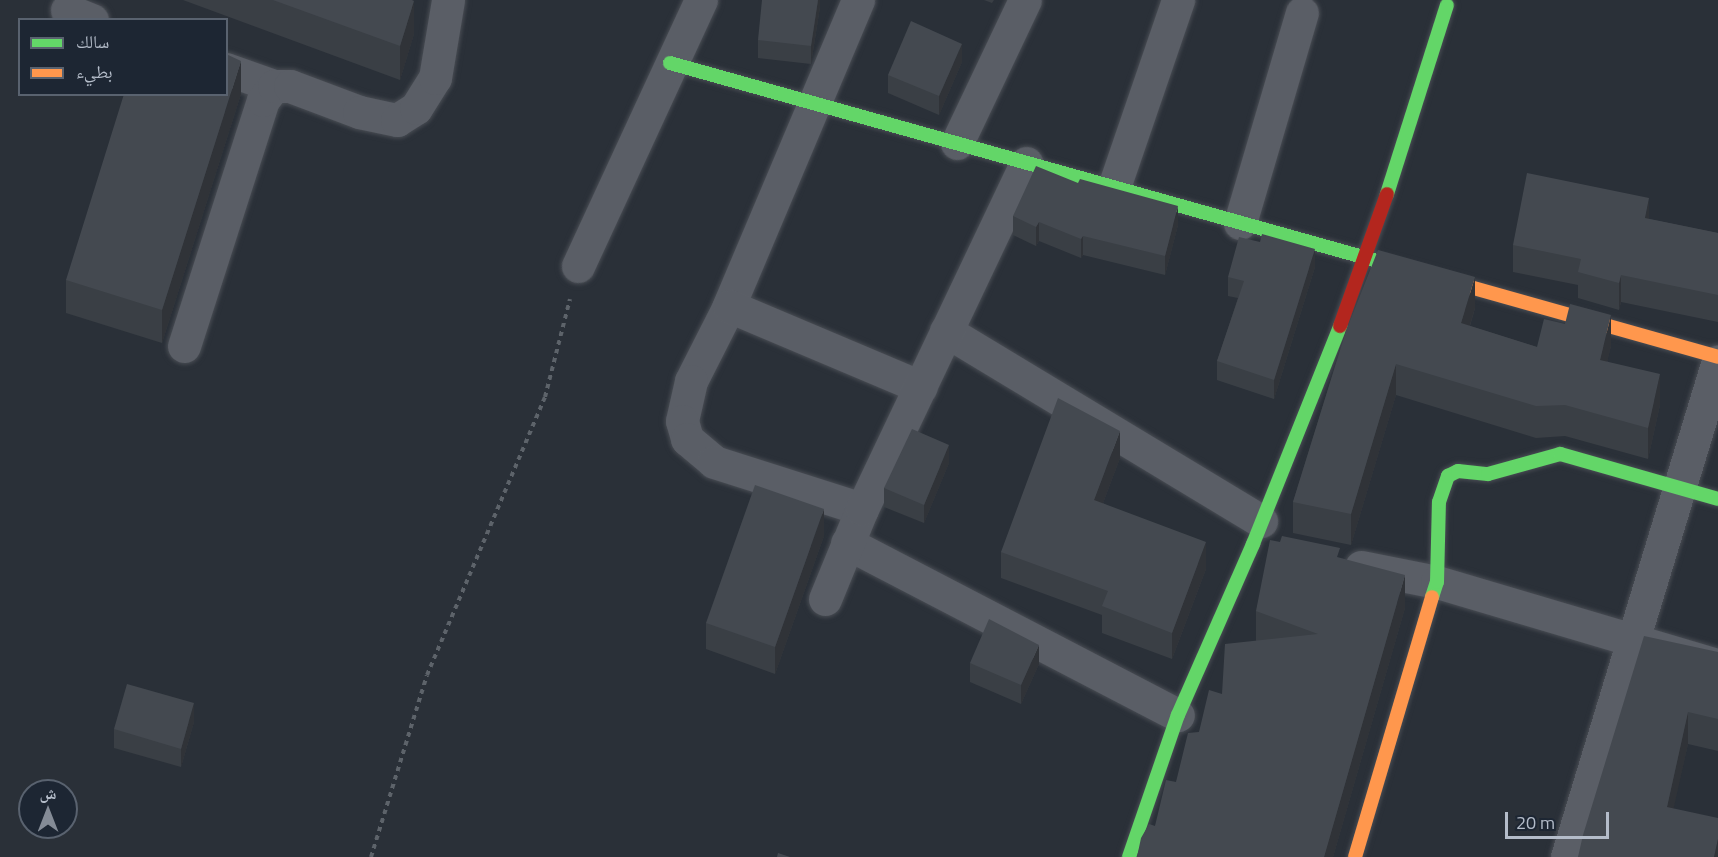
<!DOCTYPE html>
<html>
<head>
<meta charset="utf-8">
<style>
	body { margin:0 }
	#map { position:relative; width:1718px; height:857px; overflow:hidden; background:#2a3038; font-family:"Titillium Web","Noto Naskh Arabic",sans-serif }
	div>[style] { position:absolute }
	.path>* { height:4px; margin-top:-2px; transform-origin:0; background:repeating-linear-gradient(90deg,#5d636a 0 4.5px,transparent 0 9px) }
	.roads { filter:drop-shadow(0 0 2px #484c53) drop-shadow(0 0 2px #484c53) }
	.street>* { height:33px; margin:-16.5px; padding:0 16.5px; transform-origin:16.5px; border-radius:16.5px; background:#5a5e66 }
	.fast>* { height:14px; margin:-7px; padding:0 7px; transform-origin:7px; border-radius:7px; background:#63d668 }
	.slow>* { height:14px; margin:-7px; padding:0 7px; transform-origin:7px; border-radius:7px; background:#ff974d }
	.jam>* { height:14px; margin:-7px; padding:0 7px; transform-origin:7px; border-radius:7px; background:#b3261e }
	.wall>* { inset:0; background:#3a3f45 }
	.shaded-wall>* { inset:0; background:#303338 }
	.building>* { inset:0; background:#444950 }
	span { translate:-50% -50%; white-space:nowrap; text-align:center; line-height:1.15; -webkit-text-stroke:6px #1d2633; paint-order:stroke }
	.legend { position:absolute; left:18px; top:18px; width:210px; height:78px; box-sizing:border-box; background:#1d2633; border:2px solid #59626f; margin:0; padding:8px 10px; list-style:none; font-size:18px; color:#b4bcc9 }
	.legend li { display:flex; align-items:center; gap:12px; height:30px }
	.legend b { width:30px; border:2px solid #59626f }
	.north { position:absolute; left:18px; top:779px; width:60px; height:60px; box-sizing:border-box; background:#1d2633; border:2px solid #59626f; border-radius:50%; rotate:0deg; font-size:16px; font-weight:700; line-height:24px; text-align:center; color:#b4bcc9 }
	.north::after { content:''; display:block; margin:auto; width:21px; height:27px; background:#848b96; clip-path:polygon(50% 0,100% 100%,50% 72%,0 100%) }
	.scale { position:absolute; left:1505px; top:812px; width:104px; height:27px; box-sizing:border-box; border:3px solid #b4bcc9; border-top:0; padding-left:8px; font-size:18px; line-height:21px; white-space:nowrap; color:#b4bcc9; -webkit-text-stroke:4px #1d2633; paint-order:stroke }
</style>
</head>
<body>
<div id="map">
	<div class="path">
		<div style="left:371px;top:857px;width:190px;rotate:-72.9deg"></div>
		<div style="left:427px;top:675px;width:302px;rotate:-67deg"></div>
		<div style="left:545px;top:397px;width:101px;rotate:-75.7deg"></div>
	</div>
	<div class="roads">
		<div class="street">
			<div style="left:858px;top:0;width:332px;rotate:112.9deg"></div>
			<div style="left:729px;top:306px;width:84px;rotate:116.9deg"></div>
			<div style="left:691px;top:381px;width:41px;rotate:102.7deg"></div>
			<div style="left:682px;top:421px;width:19px;rotate:74deg"></div>
			<div style="left:687px;top:439px;width:35px;rotate:40deg"></div>
			<div style="left:714px;top:462px;width:155px;rotate:17.6deg"></div>
			<div style="left:67px;top:10px;width:27px;rotate:22deg"></div>
			<div style="left:226px;top:69px;width:51px;rotate:19.5deg"></div>
			<div style="left:957px;top:143px;width:158px;rotate:-64.6deg"></div>
			<div style="left:1114px;top:187px;width:198px;rotate:-71.1deg"></div>
			<div style="left:1240px;top:223px;width:219px;rotate:-73.6deg"></div>
			<div style="left:578px;top:266px;width:293px;rotate:-65.2deg"></div>
			<div style="left:729px;top:306px;width:208px;rotate:22.9deg"></div>
			<div style="left:946px;top:331px;width:368px;rotate:31.1deg"></div>
			<div style="left:184px;top:346px;width:258px;rotate:-72.2deg"></div>
			<div style="left:263px;top:100px;width:18px;rotate:-52deg"></div>
			<div style="left:274px;top:86px;width:16px"></div>
			<div style="left:290px;top:86px;width:74px;rotate:20.6deg"></div>
			<div style="left:359px;top:112px;width:39px;rotate:12deg"></div>
			<div style="left:397px;top:120px;width:22px;rotate:-32deg"></div>
			<div style="left:416px;top:108px;width:36px;rotate:-58deg"></div>
			<div style="left:435px;top:78px;width:79px;rotate:-80.5deg"></div>
			<div style="left:847px;top:543px;width:373px;rotate:27.5deg"></div>
			<div style="left:1361px;top:567px;width:77px;rotate:11.2deg"></div>
			<div style="left:1437px;top:582px;width:293px;rotate:16.5deg"></div>
			<div style="left:825px;top:599px;width:97px;rotate:-67.7deg"></div>
			<div style="left:862px;top:509px;width:383px;rotate:-64.6deg"></div>
			<div style="left:1567px;top:857px;width:518px;rotate:-73.07deg"></div>
		</div>
		<div class="fast">
			<div style="left:670px;top:63px;width:746px;rotate:15.64deg"></div>
			<div style="left:1387px;top:194px;width:198px;rotate:-72.4deg"></div>
			<div style="left:1432px;top:597px;width:16px;rotate:-72deg"></div>
			<div style="left:1437px;top:582px;width:80px;rotate:-88.6deg"></div>
			<div style="left:1439px;top:502px;width:28px;rotate:-71deg"></div>
			<div style="left:1448px;top:476px;width:11px;rotate:-27deg"></div>
			<div style="left:1458px;top:471px;width:30px;rotate:6deg"></div>
			<div style="left:1488px;top:474px;width:75px;rotate:-15.5deg"></div>
			<div style="left:1560px;top:454px;width:164px;rotate:15.9deg"></div>
			<div style="left:1129px;top:857px;width:150px;rotate:-71deg"></div>
			<div style="left:1178px;top:715px;width:187px;rotate:-66.3deg"></div>
			<div style="left:1253px;top:544px;width:235px;rotate:-68.2deg"></div>
		</div>
		<div class="slow">
			<div style="left:1388px;top:264px;width:343px;rotate:15.7deg"></div>
			<div style="left:1355px;top:857px;width:271px;rotate:-73.5deg"></div>
		</div>
		<div class="jam">
			<div style="left:1340px;top:326px;width:140px;rotate:-70.4deg"></div>
		</div>
	</div>
	<div class="wall">
		<div style="clip-path:polygon(183px 0,412px 0,414px 34px,400px 80px)"></div>
		<div style="clip-path:polygon(820px 0,820px 7px,811px 64px,758px 58px,758px 40px)"></div>
		<div style="clip-path:polygon(984px 0,994px 0,992px 3px)"></div>
		<div style="clip-path:polygon(962px 62px,939px 115px,888px 93px,888px 75px)"></div>
		<div style="clip-path:polygon(241px 94px,162px 343px,66px 313px,66px 280px)"></div>
		<div style="clip-path:polygon(1013px 216px,1178px 225px,1165px 275px,1083px 255px,1081px 258px,1039px 241px,1036px 246px,1013px 235px)"></div>
		<div style="clip-path:polygon(1649px 219px,1718px 233px,1718px 322px,1621px 302px,1619px 310px,1578px 298px,1578px 285px,1513px 272px,1513px 245px)"></div>
		<div style="clip-path:polygon(1315px 267px,1274px 399px,1217px 380px,1217px 361px,1238px 298px,1228px 296px,1228px 277px)"></div>
		<div style="clip-path:polygon(1475px 308px,1470px 326px,1537px 347px,1611px 346px,1607px 361px,1660px 405px,1648px 459px,1565px 436px,1536px 438px,1396px 395px,1351px 545px,1293px 533px,1293px 502px,1346px 331px)"></div>
		<div style="clip-path:polygon(1120px 458px,1103px 503px,1206px 569px,1172px 659px,1102px 633px,1102px 615px,1001px 578px,1001px 552px)"></div>
		<div style="clip-path:polygon(949px 463px,924px 523px,884px 507px,884px 488px)"></div>
		<div style="clip-path:polygon(824px 536px,775px 674px,706px 649px,706px 623px)"></div>
		<div style="clip-path:polygon(1340px 558px,1405px 608px,1333px 857px,1137px 857px,1155px 826px,1176px 782px,1199px 732px,1256px 641px,1256px 611px)"></div>
		<div style="clip-path:polygon(1718px 652px,1718px 751px,1688px 744px,1673px 808px,1578px 857px)"></div>
		<div style="clip-path:polygon(970px 663px,1039px 664px,1021px 704px,970px 682px)"></div>
		<div style="clip-path:polygon(194px 722px,181px 767px,114px 748px,114px 729px)"></div>
	</div>
	<div class="shaded-wall">
		<div style="clip-path:polygon(818px 0,820px 0,820px 7px,811px 64px,811px 46px)"></div>
		<div style="clip-path:polygon(414px 1px,414px 34px,400px 80px,400px 46px)"></div>
		<div style="clip-path:polygon(962px 44px,962px 62px,939px 115px,939px 96px)"></div>
		<div style="clip-path:polygon(241px 61px,241px 94px,162px 343px,162px 310px)"></div>
		<div style="clip-path:polygon(1649px 198px,1649px 225px,1645px 218px)"></div>
		<div style="clip-path:polygon(1178px 206px,1178px 225px,1165px 275px,1165px 256px)"></div>
		<div style="clip-path:polygon(1039px 222px,1039px 241px,1036px 246px,1036px 227px)"></div>
		<div style="clip-path:polygon(1083px 236px,1083px 255px,1081px 258px,1081px 239px)"></div>
		<div style="clip-path:polygon(1315px 249px,1315px 267px,1274px 399px,1274px 380px)"></div>
		<div style="clip-path:polygon(1621px 275px,1621px 302px,1619px 310px,1619px 283px)"></div>
		<div style="clip-path:polygon(1475px 277px,1475px 308px,1461px 355px,1461px 323px)"></div>
		<div style="clip-path:polygon(1611px 315px,1611px 346px,1600px 391px,1600px 360px)"></div>
		<div style="clip-path:polygon(1396px 364px,1396px 395px,1351px 545px,1351px 514px)"></div>
		<div style="clip-path:polygon(1660px 374px,1660px 405px,1648px 459px,1648px 428px)"></div>
		<div style="clip-path:polygon(1120px 431px,1120px 458px,1094px 527px,1094px 500px)"></div>
		<div style="clip-path:polygon(949px 445px,949px 463px,924px 523px,924px 505px)"></div>
		<div style="clip-path:polygon(824px 509px,824px 536px,775px 674px,775px 647px)"></div>
		<div style="clip-path:polygon(1206px 542px,1206px 569px,1172px 659px,1172px 633px)"></div>
		<div style="clip-path:polygon(1405px 575px,1405px 608px,1333px 857px,1324px 857px)"></div>
		<div style="clip-path:polygon(1039px 645px,1039px 664px,1021px 704px,1021px 685px)"></div>
		<div style="clip-path:polygon(194px 703px,194px 722px,181px 767px,181px 749px)"></div>
		<div style="clip-path:polygon(1688px 712px,1688px 744px,1667px 838px,1667px 807px)"></div>
		<div style="clip-path:polygon(1718px 839px,1718px 857px,1714px 857px)"></div>
	</div>
	<div class="building">
		<div style="clip-path:polygon(273px 0,412px 0,414px 1px,400px 46px)"></div>
		<div style="clip-path:polygon(762px 0,818px 0,811px 46px,758px 40px)"></div>
		<div style="clip-path:polygon(911px 21px,962px 44px,939px 96px,888px 75px)"></div>
		<div style="clip-path:polygon(226px 54px,241px 61px,162px 310px,66px 280px,124px 94px,226px 94px)"></div>
		<div style="clip-path:polygon(1036px 166px,1078px 183px,1080px 179px,1178px 206px,1165px 256px,1083px 236px,1081px 239px,1039px 222px,1036px 227px,1013px 216px)"></div>
		<div style="clip-path:polygon(1527px 173px,1649px 198px,1645px 218px,1718px 233px,1718px 295px,1621px 275px,1619px 283px,1578px 272px,1581px 259px,1513px 245px)"></div>
		<div style="clip-path:polygon(1262px 234px,1315px 249px,1274px 380px,1217px 361px,1244px 281px,1228px 277px,1239px 237px,1260px 242px)"></div>
		<div style="clip-path:polygon(1378px 250px,1475px 277px,1461px 323px,1537px 347px,1544px 319px,1565px 324px,1570px 304px,1611px 315px,1600px 360px,1660px 374px,1648px 428px,1565px 405px,1536px 406px,1396px 364px,1351px 514px,1293px 502px,1346px 331px)"></div>
		<div style="clip-path:polygon(1058px 398px,1120px 431px,1094px 500px,1206px 542px,1172px 633px,1102px 606px,1108px 591px,1001px 552px)"></div>
		<div style="clip-path:polygon(912px 429px,949px 445px,924px 505px,884px 488px)"></div>
		<div style="clip-path:polygon(755px 485px,824px 509px,775px 647px,706px 623px)"></div>
		<div style="clip-path:polygon(1282px 536px,1340px 548px,1337px 557px,1405px 575px,1324px 857px,1137px 857px,1141px 838px,1149px 824px,1155px 826px,1166px 780px,1176px 782px,1188px 733px,1199px 732px,1209px 690px,1222px 694px,1225px 644px,1318px 634px,1256px 611px,1270px 540px,1280px 542px)"></div>
		<div style="clip-path:polygon(989px 619px,1039px 645px,1021px 685px,970px 663px)"></div>
		<div style="clip-path:polygon(1644px 636px,1718px 652px,1718px 719px,1688px 712px,1667px 807px,1718px 818px,1718px 839px,1714px 857px,1578px 857px,1583px 835px)"></div>
		<div style="clip-path:polygon(127px 684px,194px 703px,181px 749px,114px 729px)"></div>
		<div style="clip-path:polygon(778px 853px,790px 857px,777px 857px)"></div>
	</div>
	<ul class="legend">
	<li><b style="height:8px;background:#63d668"></b>سالك</li>
	<li><b style="height:8px;background:#ff974d"></b>بطيء</li>
	</ul>
	<div class="north">ش</div>
	<div class="scale">20 m</div>
</div>
</body>
</html>
